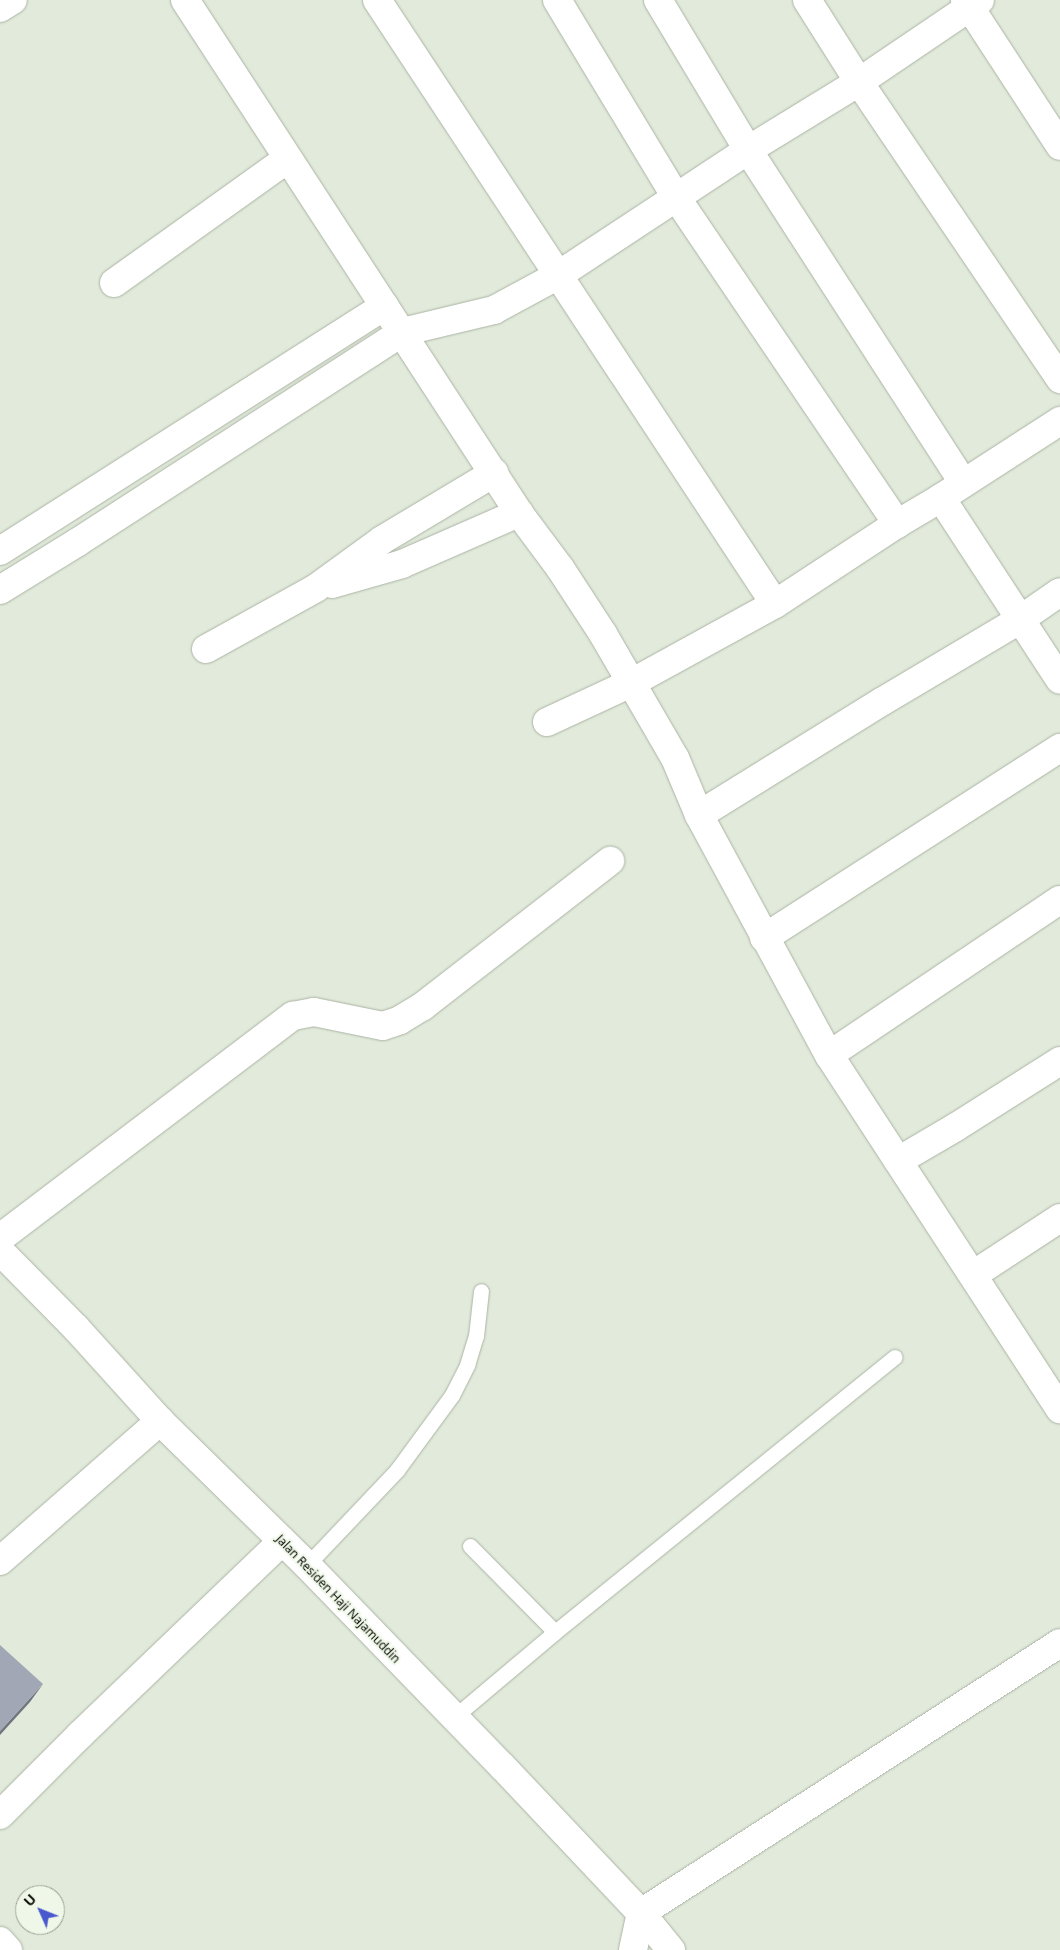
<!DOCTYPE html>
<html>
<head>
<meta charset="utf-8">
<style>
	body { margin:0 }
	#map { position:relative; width:1060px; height:1950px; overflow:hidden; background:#e2ebdb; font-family:"Noto Sans",sans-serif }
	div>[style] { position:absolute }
	.roads { filter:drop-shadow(0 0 1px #abb3a4) drop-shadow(0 0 1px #abb3a4) }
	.lane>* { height:15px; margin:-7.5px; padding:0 7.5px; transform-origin:7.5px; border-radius:7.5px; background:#fff }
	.street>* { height:28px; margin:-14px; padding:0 14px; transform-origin:14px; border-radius:14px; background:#fff }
	.shaded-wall>* { inset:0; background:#71757f }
	.building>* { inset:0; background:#a2a7b6 }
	span { translate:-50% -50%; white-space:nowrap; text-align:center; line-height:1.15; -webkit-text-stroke:4px #eff8e8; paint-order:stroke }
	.street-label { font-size:12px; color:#10120d }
	.north { position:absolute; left:15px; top:1885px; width:50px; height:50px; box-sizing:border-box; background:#eff8e8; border:1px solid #969c90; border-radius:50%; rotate:314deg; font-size:14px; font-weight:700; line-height:20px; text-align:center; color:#10120d }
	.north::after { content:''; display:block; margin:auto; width:18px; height:22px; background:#4a58cd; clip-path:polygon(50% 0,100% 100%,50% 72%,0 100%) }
</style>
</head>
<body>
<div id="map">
	<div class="roads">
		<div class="lane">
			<div style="left:470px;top:1546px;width:121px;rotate:45.3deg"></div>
			<div style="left:307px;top:1565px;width:131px;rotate:-46.5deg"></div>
			<div style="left:397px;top:1470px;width:93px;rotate:-53.7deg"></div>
			<div style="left:452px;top:1395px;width:34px;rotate:-63deg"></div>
			<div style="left:467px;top:1365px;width:30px;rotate:-73deg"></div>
			<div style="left:476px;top:1336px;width:45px;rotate:-83.7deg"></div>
			<div style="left:453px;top:1718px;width:133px;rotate:-40.1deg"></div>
			<div style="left:555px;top:1632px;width:437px;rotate:-39deg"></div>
		</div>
		<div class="street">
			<div style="left:185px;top:0;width:612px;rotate:56.93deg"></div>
			<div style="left:519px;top:513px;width:69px;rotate:53.3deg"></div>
			<div style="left:560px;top:568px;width:79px;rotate:56.9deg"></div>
			<div style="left:603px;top:634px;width:143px;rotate:59.9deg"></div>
			<div style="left:675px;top:758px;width:62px;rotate:67.2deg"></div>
			<div style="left:699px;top:815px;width:273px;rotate:61.6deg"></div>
			<div style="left:829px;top:1055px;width:423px;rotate:56.9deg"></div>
			<div style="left:377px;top:0;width:723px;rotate:56.62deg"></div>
			<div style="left:557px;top:0;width:230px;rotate:58.9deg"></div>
			<div style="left:676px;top:197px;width:395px;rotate:55.9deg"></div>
			<div style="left:658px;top:0;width:175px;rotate:59deg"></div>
			<div style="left:748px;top:150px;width:396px;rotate:57.1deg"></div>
			<div style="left:807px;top:0;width:97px;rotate:57.6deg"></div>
			<div style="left:859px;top:82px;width:359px;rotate:55.9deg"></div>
			<div style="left:965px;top:0;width:174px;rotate:56.9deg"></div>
			<div style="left:0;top:8px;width:15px;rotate:-32deg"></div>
			<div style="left:114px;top:283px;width:213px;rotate:-35.6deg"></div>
			<div style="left:941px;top:498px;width:217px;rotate:56.8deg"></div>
			<div style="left:0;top:551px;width:456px;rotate:-32.5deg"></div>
			<div style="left:332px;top:584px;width:73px;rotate:-15.9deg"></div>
			<div style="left:402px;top:564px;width:128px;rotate:-23.6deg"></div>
			<div style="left:0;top:590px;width:92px;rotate:-31.6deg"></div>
			<div style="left:78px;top:542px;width:386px;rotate:-32.9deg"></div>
			<div style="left:402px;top:332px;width:95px;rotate:-13.4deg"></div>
			<div style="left:494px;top:310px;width:72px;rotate:-28.4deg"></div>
			<div style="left:557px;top:276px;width:229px;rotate:-33.4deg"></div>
			<div style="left:748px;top:150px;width:130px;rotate:-31.5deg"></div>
			<div style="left:859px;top:82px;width:146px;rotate:-34.1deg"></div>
			<div style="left:206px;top:649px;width:126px;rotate:-29deg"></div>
			<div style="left:316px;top:588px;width:82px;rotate:-36deg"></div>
			<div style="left:382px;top:540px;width:131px;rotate:-30.9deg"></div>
			<div style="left:547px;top:722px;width:95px;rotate:-24.9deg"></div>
			<div style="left:633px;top:682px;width:162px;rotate:-28.8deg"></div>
			<div style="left:775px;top:604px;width:146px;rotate:-33.3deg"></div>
			<div style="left:897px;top:524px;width:51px;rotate:-30.6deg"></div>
			<div style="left:941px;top:498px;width:142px;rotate:-32.9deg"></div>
			<div style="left:699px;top:815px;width:216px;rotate:-31.8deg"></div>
			<div style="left:883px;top:701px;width:161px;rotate:-30.7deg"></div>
			<div style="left:1021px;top:619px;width:47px;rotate:-34.7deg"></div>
			<div style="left:764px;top:938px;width:352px;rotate:-32.7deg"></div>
			<div style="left:829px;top:1055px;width:278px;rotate:-33.9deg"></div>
			<div style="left:898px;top:1161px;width:67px;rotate:-30.4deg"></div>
			<div style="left:956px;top:1127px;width:123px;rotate:-32.4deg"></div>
			<div style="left:0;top:1238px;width:368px;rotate:-37.2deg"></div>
			<div style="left:293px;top:1016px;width:21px;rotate:-11deg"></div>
			<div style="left:314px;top:1012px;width:70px;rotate:11.5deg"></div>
			<div style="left:383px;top:1026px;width:18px;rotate:-19deg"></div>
			<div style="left:400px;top:1020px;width:27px;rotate:-31deg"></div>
			<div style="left:423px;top:1006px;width:237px;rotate:-37.8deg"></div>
			<div style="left:0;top:1251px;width:108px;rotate:45.4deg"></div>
			<div style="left:76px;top:1328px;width:125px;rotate:47.9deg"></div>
			<div style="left:160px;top:1421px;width:206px;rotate:44.4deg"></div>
			<div style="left:307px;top:1565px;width:280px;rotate:45.9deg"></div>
			<div style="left:502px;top:1766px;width:202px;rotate:46.6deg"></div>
			<div style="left:641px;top:1913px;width:48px;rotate:51deg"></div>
			<div style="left:973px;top:1275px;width:104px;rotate:-33.2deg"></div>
			<div style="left:0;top:1561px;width:213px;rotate:-41.2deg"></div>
			<div style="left:0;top:1815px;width:113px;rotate:-45deg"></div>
			<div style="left:80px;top:1735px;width:280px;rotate:-43.8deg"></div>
			<div style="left:0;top:1941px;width:12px;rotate:48deg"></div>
			<div style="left:633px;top:1950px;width:38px;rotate:-78deg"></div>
			<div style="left:641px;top:1913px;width:498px;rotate:-32.8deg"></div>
		</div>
	</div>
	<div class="shaded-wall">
		<div style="clip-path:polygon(43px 1684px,30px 1702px,0 1735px,0 1731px)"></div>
	</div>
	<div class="building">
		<div style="clip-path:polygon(0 1645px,43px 1684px,0 1731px)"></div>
	</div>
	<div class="street-label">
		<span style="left:338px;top:1599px;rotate:46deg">Jalan Residen Haji Najamuddin</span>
	</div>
	<div class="north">U</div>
</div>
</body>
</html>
